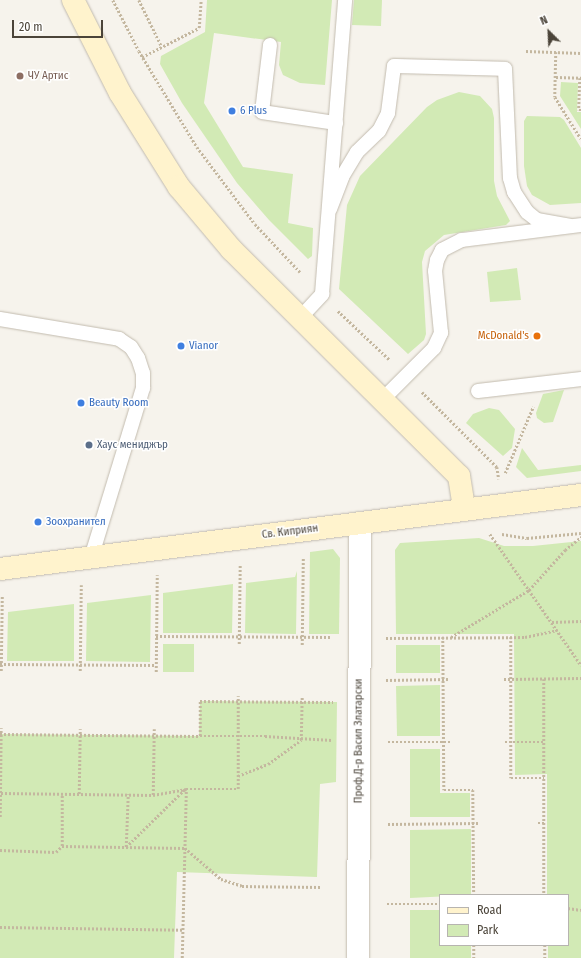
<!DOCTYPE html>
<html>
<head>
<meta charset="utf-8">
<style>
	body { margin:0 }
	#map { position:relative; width:581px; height:958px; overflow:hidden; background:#f6f3ec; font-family:"Fira Sans Condensed",sans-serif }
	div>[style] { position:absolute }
	.green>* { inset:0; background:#d2eab5 }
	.path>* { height:2.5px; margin-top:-1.25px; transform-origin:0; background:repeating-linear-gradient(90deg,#c4b79f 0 2px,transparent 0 4px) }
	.roads { filter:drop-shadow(0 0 1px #c2bbae) drop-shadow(0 0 1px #c2bbae) }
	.lane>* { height:14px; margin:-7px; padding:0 7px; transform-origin:7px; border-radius:7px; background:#fff }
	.street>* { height:22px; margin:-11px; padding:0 11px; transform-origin:11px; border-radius:11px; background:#fff }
	.secondary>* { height:22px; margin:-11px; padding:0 11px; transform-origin:11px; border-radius:11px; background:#fff3cd }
	.dots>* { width:11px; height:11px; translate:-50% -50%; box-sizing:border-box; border:2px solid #fff; border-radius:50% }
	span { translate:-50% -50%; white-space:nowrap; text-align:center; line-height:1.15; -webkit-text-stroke:3px #fff; paint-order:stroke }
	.education-label { font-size:11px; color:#785e54 }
	.left { translate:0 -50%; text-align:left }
	.shop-label { font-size:11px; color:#366cbe }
	.food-label { font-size:11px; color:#c56008 }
	.right { translate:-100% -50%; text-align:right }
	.service-label { font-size:11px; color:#4e5e75 }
	.street-label { font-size:11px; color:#4b4439 }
	.legend { position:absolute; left:439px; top:894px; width:130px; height:52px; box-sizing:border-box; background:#fff; border:1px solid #b7b4b0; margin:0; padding:5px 7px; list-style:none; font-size:12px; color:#4b4439 }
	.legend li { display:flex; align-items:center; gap:8px; height:20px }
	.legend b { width:20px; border:1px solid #b7b4b0 }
	.north { position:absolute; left:529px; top:12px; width:40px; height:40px; -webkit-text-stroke:3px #fff; paint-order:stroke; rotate:336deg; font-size:11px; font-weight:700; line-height:16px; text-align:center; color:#4b4439 }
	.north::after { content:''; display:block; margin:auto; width:14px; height:18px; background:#4b4439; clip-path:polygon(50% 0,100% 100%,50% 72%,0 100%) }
	.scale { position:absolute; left:12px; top:20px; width:91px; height:18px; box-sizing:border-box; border:2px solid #4b4439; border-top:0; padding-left:5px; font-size:12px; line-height:14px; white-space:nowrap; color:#4b4439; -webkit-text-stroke:3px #fff; paint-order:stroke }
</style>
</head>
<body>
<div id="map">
	<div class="green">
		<div style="clip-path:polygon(207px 0,332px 0,325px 85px,300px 83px,283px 75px,279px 65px,281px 42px,214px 33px,204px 103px,243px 167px,293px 174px,288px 223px,313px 228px,312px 256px,308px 259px,269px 220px,237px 183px,182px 103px,160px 64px,161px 56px,205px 32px)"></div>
		<div style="clip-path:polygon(354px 0,382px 0,381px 26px,352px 25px)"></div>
		<div style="clip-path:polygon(561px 82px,578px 83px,577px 112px,581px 112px,581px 129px,560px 96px)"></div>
		<div style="clip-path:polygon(459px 92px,480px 96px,492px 109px,494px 118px,494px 181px,497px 196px,510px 221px,506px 225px,444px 235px,425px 251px,422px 262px,426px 334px,424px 340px,408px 354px,339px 289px,347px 205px,360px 176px,427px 107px,437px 100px)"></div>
		<div style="clip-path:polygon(527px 116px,560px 117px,564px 120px,581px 148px,581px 203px,550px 205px,532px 195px,527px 186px,524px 166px,524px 121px)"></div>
		<div style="clip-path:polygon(517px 268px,521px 300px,490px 302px,487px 272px)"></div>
		<div style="clip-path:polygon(564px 390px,553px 422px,544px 423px,537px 418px,536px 413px,543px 394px)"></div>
		<div style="clip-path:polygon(489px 408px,499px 410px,515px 429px,512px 448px,503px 456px,466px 423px,473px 414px)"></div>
		<div style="clip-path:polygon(522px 448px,538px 470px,581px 465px,581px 471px,527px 478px,516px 467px)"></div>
		<div style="clip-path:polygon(479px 538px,504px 546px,533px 546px,581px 541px,581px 958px,548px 958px,548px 945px,568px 945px,568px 895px,547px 895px,547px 774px,515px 775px,514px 634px,396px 634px,395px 550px,400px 543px)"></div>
		<div style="clip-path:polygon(333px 549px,340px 558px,339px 634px,309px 634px,310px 552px)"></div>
		<div style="clip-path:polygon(297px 571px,296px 634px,245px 633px,246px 583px,295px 577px)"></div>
		<div style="clip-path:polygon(233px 584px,232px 633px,163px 633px,163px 593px)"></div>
		<div style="clip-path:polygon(151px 595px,150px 662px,86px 661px,87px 603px)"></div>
		<div style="clip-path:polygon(74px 604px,74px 661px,7px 661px,8px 612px)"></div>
		<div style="clip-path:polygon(163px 644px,194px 644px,194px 672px,163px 672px)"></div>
		<div style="clip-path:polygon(396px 645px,440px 645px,440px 673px,396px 673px)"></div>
		<div style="clip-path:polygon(440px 685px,440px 736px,397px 736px,396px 686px)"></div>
		<div style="clip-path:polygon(200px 701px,337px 702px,336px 782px,320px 784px,317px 877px,177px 872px,174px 958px,0 958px,0 734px,199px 736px)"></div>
		<div style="clip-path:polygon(410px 749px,440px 749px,440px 793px,470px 793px,470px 817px,410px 817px)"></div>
		<div style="clip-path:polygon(471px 829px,471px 895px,410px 898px,410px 830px)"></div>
		<div style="clip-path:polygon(410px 910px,440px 910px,440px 945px,471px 945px,471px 958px,410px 958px)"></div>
	</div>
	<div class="path">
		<div style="left:113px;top:0;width:57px;rotate:63deg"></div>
		<div style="left:139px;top:51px;width:112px;rotate:58.9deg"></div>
		<div style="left:197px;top:147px;width:96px;rotate:53deg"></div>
		<div style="left:255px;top:224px;width:66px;rotate:46.8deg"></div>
		<div style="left:139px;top:0;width:52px;rotate:63.9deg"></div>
		<div style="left:526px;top:51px;width:55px;rotate:2.1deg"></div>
		<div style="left:556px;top:52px;width:45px;rotate:91.3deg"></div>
		<div style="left:555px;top:97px;width:49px;rotate:58.2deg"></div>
		<div style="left:142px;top:57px;width:64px;rotate:-27deg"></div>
		<div style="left:199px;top:28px;width:28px;rotate:-86deg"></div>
		<div style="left:556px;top:77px;width:25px;rotate:2deg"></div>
		<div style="left:580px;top:78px;width:32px;rotate:92deg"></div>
		<div style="left:579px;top:110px;width:2px"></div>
		<div style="left:338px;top:311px;width:71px;rotate:43.3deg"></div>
		<div style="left:422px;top:392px;width:106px;rotate:45deg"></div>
		<div style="left:497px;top:467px;width:12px;rotate:81deg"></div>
		<div style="left:505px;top:473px;width:72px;rotate:-67deg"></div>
		<div style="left:490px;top:534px;width:160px;rotate:55.2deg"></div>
		<div style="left:502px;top:534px;width:25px;rotate:9deg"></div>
		<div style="left:527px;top:538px;width:54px;rotate:-5.3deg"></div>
		<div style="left:552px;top:622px;width:29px;rotate:-2deg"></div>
		<div style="left:156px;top:636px;width:176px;rotate:0.3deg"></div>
		<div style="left:443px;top:637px;width:153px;rotate:89.6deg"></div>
		<div style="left:444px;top:790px;width:29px"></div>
		<div style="left:473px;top:790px;width:105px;rotate:89.5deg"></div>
		<div style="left:451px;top:637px;width:91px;rotate:-31.1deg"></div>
		<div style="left:529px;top:590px;width:54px;rotate:-48deg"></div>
		<div style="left:565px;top:550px;width:21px;rotate:-39deg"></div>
		<div style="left:511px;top:637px;width:141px;rotate:90deg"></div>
		<div style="left:511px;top:778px;width:33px"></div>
		<div style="left:386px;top:638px;width:139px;rotate:-0.4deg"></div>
		<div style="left:525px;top:637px;width:33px;rotate:-12deg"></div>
		<div style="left:239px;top:644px;width:79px;rotate:-89.3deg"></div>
		<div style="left:302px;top:645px;width:88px;rotate:-89.3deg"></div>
		<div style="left:0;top:664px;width:156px;rotate:0.4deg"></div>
		<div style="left:1px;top:671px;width:76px;rotate:-89.2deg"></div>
		<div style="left:80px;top:671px;width:86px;rotate:-89.3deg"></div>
		<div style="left:156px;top:672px;width:97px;rotate:-89.4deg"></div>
		<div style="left:504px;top:679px;width:77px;rotate:-0.7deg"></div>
		<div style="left:544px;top:679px;width:216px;rotate:90deg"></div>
		<div style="left:386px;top:680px;width:64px;rotate:-0.9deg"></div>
		<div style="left:0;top:734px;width:200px;rotate:0.6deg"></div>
		<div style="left:200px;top:736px;width:35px;rotate:-90deg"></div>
		<div style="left:200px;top:701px;width:133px;rotate:0.4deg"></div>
		<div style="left:200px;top:736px;width:65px"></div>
		<div style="left:265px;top:736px;width:67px;rotate:3.4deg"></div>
		<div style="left:388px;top:742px;width:63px"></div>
		<div style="left:505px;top:742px;width:39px"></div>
		<div style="left:238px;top:776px;width:32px;rotate:-22deg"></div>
		<div style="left:268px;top:764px;width:41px;rotate:-36deg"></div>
		<div style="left:301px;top:740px;width:44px;rotate:-88.7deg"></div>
		<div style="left:1px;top:793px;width:152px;rotate:0.8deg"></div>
		<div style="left:153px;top:795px;width:34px;rotate:-10deg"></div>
		<div style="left:186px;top:789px;width:52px"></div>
		<div style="left:238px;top:789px;width:93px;rotate:-90deg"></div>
		<div style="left:79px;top:794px;width:65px;rotate:-89.1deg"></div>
		<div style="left:153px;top:795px;width:66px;rotate:-89.1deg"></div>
		<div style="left:0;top:817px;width:89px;rotate:-89.4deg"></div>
		<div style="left:538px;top:823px;width:6px"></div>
		<div style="left:388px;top:824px;width:92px;rotate:-0.6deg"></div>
		<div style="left:62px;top:846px;width:52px;rotate:-90deg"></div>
		<div style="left:126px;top:847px;width:83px;rotate:-44.5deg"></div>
		<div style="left:126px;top:847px;width:53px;rotate:-87.8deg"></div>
		<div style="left:0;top:850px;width:56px;rotate:2deg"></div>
		<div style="left:56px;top:852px;width:8px;rotate:-45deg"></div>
		<div style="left:62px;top:846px;width:123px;rotate:0.9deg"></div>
		<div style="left:185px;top:848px;width:48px;rotate:40.7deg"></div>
		<div style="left:221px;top:879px;width:22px;rotate:18deg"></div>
		<div style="left:242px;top:886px;width:80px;rotate:0.7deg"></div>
		<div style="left:387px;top:904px;width:53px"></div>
		<div style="left:568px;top:908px;width:13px;rotate:9deg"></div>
		<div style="left:0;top:927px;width:183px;rotate:0.9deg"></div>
		<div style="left:474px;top:945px;width:13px;rotate:90deg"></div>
		<div style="left:545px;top:945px;width:13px;rotate:90deg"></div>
		<div style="left:182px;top:958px;width:169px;rotate:-88.6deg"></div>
	</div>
	<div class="roads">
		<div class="lane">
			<div style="left:270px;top:45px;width:67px;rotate:96.8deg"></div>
			<div style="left:262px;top:112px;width:75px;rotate:8.5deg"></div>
			<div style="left:330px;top:209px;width:34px;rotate:-69deg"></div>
			<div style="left:342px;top:177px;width:29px;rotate:-59deg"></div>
			<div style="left:357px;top:152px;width:30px;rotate:-44deg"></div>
			<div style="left:379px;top:131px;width:20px;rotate:-63deg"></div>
			<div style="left:388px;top:113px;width:47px;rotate:-82.7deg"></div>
			<div style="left:394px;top:66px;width:111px;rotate:1.5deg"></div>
			<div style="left:505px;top:69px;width:109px;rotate:87.4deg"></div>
			<div style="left:510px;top:178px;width:15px;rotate:74deg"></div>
			<div style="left:514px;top:192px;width:24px;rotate:57deg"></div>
			<div style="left:527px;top:212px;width:13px;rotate:39deg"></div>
			<div style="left:537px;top:220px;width:34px;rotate:10deg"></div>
			<div style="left:300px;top:318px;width:33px;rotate:-47deg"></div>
			<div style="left:322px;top:294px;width:295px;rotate:-85.5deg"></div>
			<div style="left:0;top:319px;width:121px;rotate:9.5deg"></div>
			<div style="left:119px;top:339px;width:14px;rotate:34deg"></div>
			<div style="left:131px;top:347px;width:13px;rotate:58deg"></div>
			<div style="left:138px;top:358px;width:16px;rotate:72deg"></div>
			<div style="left:143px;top:373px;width:15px;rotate:90deg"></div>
			<div style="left:143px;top:388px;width:178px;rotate:107deg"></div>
			<div style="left:478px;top:391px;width:104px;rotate:-6.6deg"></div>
			<div style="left:383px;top:399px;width:72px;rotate:-45deg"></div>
			<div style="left:434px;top:348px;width:17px;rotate:-65deg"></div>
			<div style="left:441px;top:333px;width:62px;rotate:-95.5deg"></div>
			<div style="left:435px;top:271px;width:11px;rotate:-80deg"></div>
			<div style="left:437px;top:260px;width:11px;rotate:-63deg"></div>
			<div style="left:442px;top:250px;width:22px;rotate:-27deg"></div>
			<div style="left:462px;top:240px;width:120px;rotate:-7.2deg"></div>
		</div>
		<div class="street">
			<div style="left:358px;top:958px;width:435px;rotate:-89.7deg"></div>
		</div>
		<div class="secondary">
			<div style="left:73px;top:0;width:104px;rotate:63.2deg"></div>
			<div style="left:120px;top:93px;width:111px;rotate:57.9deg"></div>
			<div style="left:179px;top:187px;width:81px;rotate:50deg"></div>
			<div style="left:231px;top:249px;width:322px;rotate:44.9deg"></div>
			<div style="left:459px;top:476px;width:33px;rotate:81deg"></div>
			<div style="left:0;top:569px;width:586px;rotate:-7.26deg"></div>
		</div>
	</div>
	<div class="dots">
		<div style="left:20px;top:76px;background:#8d6e63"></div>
		<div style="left:232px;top:111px;background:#3f7fe0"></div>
		<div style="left:537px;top:336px;background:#e8710a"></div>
		<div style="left:181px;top:346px;background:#3f7fe0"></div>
		<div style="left:81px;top:403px;background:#3f7fe0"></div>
		<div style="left:89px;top:445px;background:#5c6f8a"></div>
		<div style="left:38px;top:522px;background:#3f7fe0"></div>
	</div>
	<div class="education-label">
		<span class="left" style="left:28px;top:76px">ЧУ Артис</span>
	</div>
	<div class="shop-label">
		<span class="left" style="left:240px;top:111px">6 Plus</span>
		<span class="left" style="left:189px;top:346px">Vianor</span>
		<span class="left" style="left:89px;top:403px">Beauty Room</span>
		<span class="left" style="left:46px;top:522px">Зоохранител</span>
	</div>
	<div class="food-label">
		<span class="right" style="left:529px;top:336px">McDonald's</span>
	</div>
	<div class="service-label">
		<span class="left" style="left:97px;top:445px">Хаус мениджър</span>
	</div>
	<div class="street-label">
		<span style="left:290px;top:532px;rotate:-7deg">Св. Киприян</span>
		<span style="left:359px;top:741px;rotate:-90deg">Проф.Д-р Васил Златарски</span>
	</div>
	<ul class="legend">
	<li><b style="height:5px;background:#fff3cd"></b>Road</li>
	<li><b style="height:11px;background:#d2eab5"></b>Park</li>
	</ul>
	<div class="north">N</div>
	<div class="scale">20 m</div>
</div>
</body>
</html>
